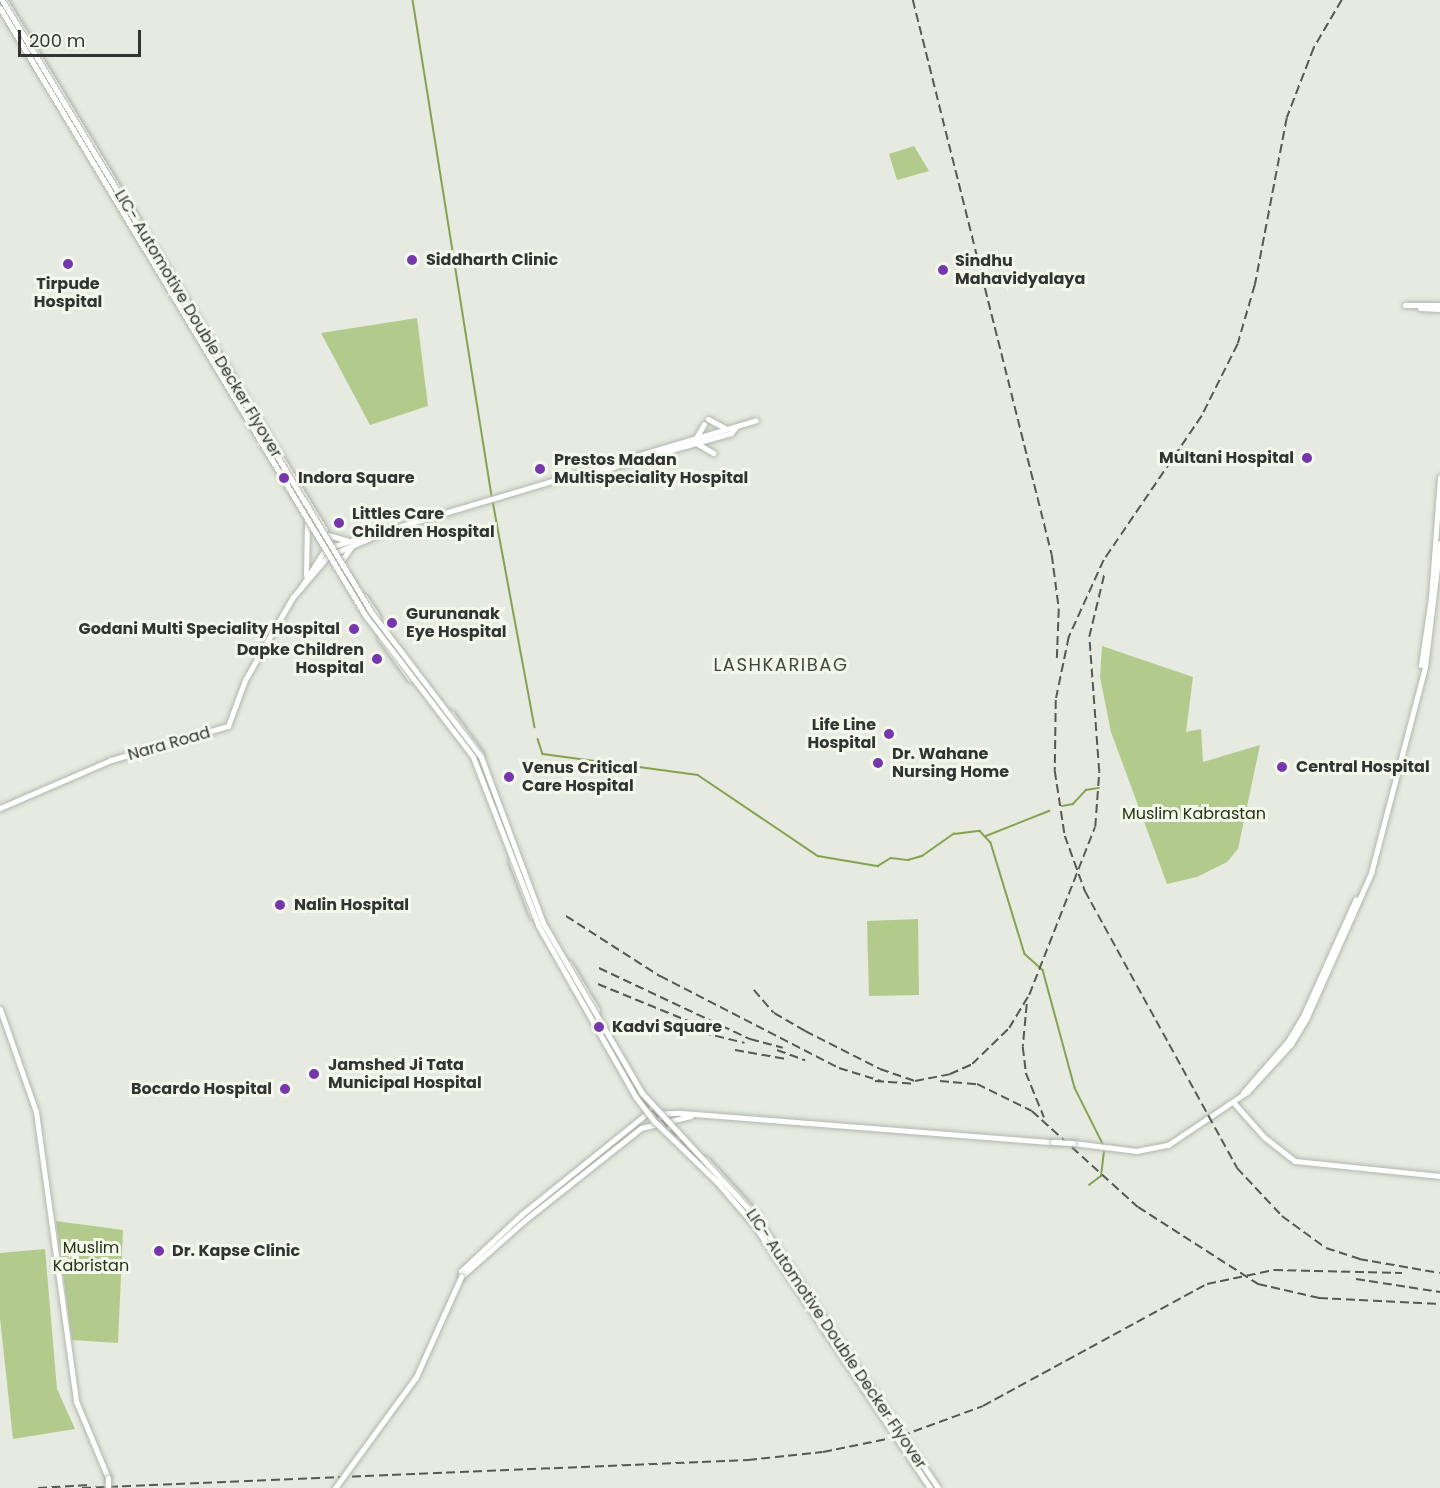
<!DOCTYPE html>
<html>
<head>
<meta charset="utf-8">
<style>
	body { margin:0 }
	#map { position:relative; width:1440px; height:1488px; overflow:hidden; background:#e6eae0; font-family:Poppins,sans-serif }
	div>[style] { position:absolute }
	.green>* { inset:0; background:#b2cb8d }
	.stream>* { height:1.5px; margin:-0.75px; padding:0 0.75px; transform-origin:0.75px; border-radius:0.75px; background:#85a252 }
	.roads { filter:drop-shadow(0 0 2px #b2b6ad) drop-shadow(0 0 2px #b2b6ad) }
	.major>* { height:5px; margin:-2.5px; padding:0 2.5px; transform-origin:2.5px; border-radius:2.5px; background:#fff }
	.rail>* { height:1.5px; margin-top:-0.75px; transform-origin:0; background:repeating-linear-gradient(90deg,#565853 0 9px,transparent 0 13.5px) }
	.bridges { filter:drop-shadow(0 0 2px #b2b6ad) drop-shadow(0 0 2px #b2b6ad) }
	.major-bridge>* { height:5px; margin:-2.5px; padding:0 2.5px; transform-origin:2.5px; border-radius:2.5px; background:#fff }
	.dots>* { width:16px; height:16px; translate:-50% -50%; box-sizing:border-box; border:3px solid #f3f8ed; border-radius:50% }
	span { translate:-50% -50%; white-space:nowrap; text-align:center; line-height:1.15; -webkit-text-stroke:6px #f3f8ed; paint-order:stroke }
	.poi-label { font-size:16px; color:#333431; font-weight:700 }
	.left { translate:0 -50%; text-align:left }
	.right { translate:-100% -50%; text-align:right }
	.street-label { font-size:16px; color:#333431 }
	.park-label { font-size:16px; color:#263210 }
	.neighbourhood-label { font-size:18px; color:#42463e; letter-spacing:1.5px }
	.scale { position:absolute; left:18px; top:30px; width:123px; height:27px; box-sizing:border-box; border:3px solid #333431; border-top:0; padding-left:8px; font-size:18px; line-height:21px; white-space:nowrap; color:#333431; -webkit-text-stroke:4px #f3f8ed; paint-order:stroke }
</style>
</head>
<body>
<div id="map">
	<div class="green">
		<div style="clip-path:polygon(914px 146px,929px 171px,897px 180px,889px 154px)"></div>
		<div style="clip-path:polygon(417px 318px,428px 406px,370px 425px,321px 333px)"></div>
		<div style="clip-path:polygon(1102px 646px,1193px 677px,1186px 732px,1201px 729px,1203px 762px,1260px 745px,1238px 849px,1227px 862px,1197px 877px,1167px 884px,1111px 732px,1100px 677px)"></div>
		<div style="clip-path:polygon(918px 919px,919px 995px,869px 996px,867px 921px)"></div>
		<div style="clip-path:polygon(56px 1221px,123px 1230px,118px 1343px,72px 1340px)"></div>
		<div style="clip-path:polygon(45px 1249px,57px 1389px,75px 1429px,13px 1439px,0 1318px,0 1253px)"></div>
	</div>
	<div class="stream">
		<div style="left:413px;top:0;width:502px;rotate:80.95deg"></div>
		<div style="left:493px;top:501px;width:230px;rotate:79.5deg"></div>
		<div style="left:538px;top:739px;width:16px;rotate:72deg"></div>
		<div style="left:543px;top:754px;width:156px;rotate:7.7deg"></div>
		<div style="left:698px;top:775px;width:145px;rotate:34deg"></div>
		<div style="left:818px;top:856px;width:61px;rotate:9.5deg"></div>
		<div style="left:878px;top:866px;width:15px;rotate:-32deg"></div>
		<div style="left:891px;top:858px;width:17px;rotate:7deg"></div>
		<div style="left:908px;top:860px;width:15px;rotate:-16deg"></div>
		<div style="left:922px;top:856px;width:39px;rotate:-35deg"></div>
		<div style="left:954px;top:834px;width:26px;rotate:-7deg"></div>
		<div style="left:980px;top:831px;width:16px;rotate:47deg"></div>
		<div style="left:991px;top:843px;width:116px;rotate:73deg"></div>
		<div style="left:1025px;top:954px;width:24px;rotate:42deg"></div>
		<div style="left:1043px;top:970px;width:122px;rotate:74.8deg"></div>
		<div style="left:1075px;top:1088px;width:63px;rotate:63.4deg"></div>
		<div style="left:1062px;top:806px;width:11px;rotate:-10deg"></div>
		<div style="left:1073px;top:804px;width:19px;rotate:-47deg"></div>
		<div style="left:1086px;top:790px;width:13px;rotate:-9deg"></div>
		<div style="left:986px;top:836px;width:68px;rotate:-21.6deg"></div>
		<div style="left:1089px;top:1185px;width:15px;rotate:-37deg"></div>
		<div style="left:1101px;top:1176px;width:24px;rotate:-83deg"></div>
	</div>
	<div class="roads">
		<div class="major">
			<div style="left:5px;top:0;width:619px;rotate:58.88deg"></div>
			<div style="left:1405px;top:305px;width:35px"></div>
			<div style="left:1420px;top:308px;width:20px;rotate:3deg"></div>
			<div style="left:708px;top:419px;width:19px;rotate:28deg"></div>
			<div style="left:696px;top:438px;width:16px;rotate:-60deg"></div>
			<div style="left:696px;top:443px;width:20px;rotate:30deg"></div>
			<div style="left:657px;top:454px;width:77px;rotate:-15.8deg"></div>
			<div style="left:731px;top:433px;width:8px;rotate:-50deg"></div>
			<div style="left:574px;top:475px;width:7px;rotate:16deg"></div>
			<div style="left:581px;top:477px;width:64px;rotate:-17.3deg"></div>
			<div style="left:328px;top:535px;width:19px;rotate:16deg"></div>
			<div style="left:342px;top:560px;width:16px;rotate:-55deg"></div>
			<div style="left:306px;top:575px;width:53px;rotate:-88.9deg"></div>
			<div style="left:300px;top:589px;width:45px;rotate:-57.7deg"></div>
			<div style="left:324px;top:551px;width:11px;rotate:-27deg"></div>
			<div style="left:334px;top:546px;width:440px;rotate:-16.6deg"></div>
			<div style="left:365px;top:597px;width:24px;rotate:57deg"></div>
			<div style="left:380px;top:638px;width:51px;rotate:53.8deg"></div>
			<div style="left:1421px;top:665px;width:69px;rotate:-81.6deg"></div>
			<div style="left:1431px;top:597px;width:120px;rotate:-85.7deg"></div>
			<div style="left:451px;top:713px;width:51px;rotate:53.8deg"></div>
			<div style="left:0;top:808px;width:121px;rotate:-23.4deg"></div>
			<div style="left:111px;top:760px;width:122px;rotate:-16.2deg"></div>
			<div style="left:228px;top:726px;width:49px;rotate:-69.7deg"></div>
			<div style="left:245px;top:680px;width:96px;rotate:-60deg"></div>
			<div style="left:293px;top:597px;width:54px;rotate:-49.5deg"></div>
			<div style="left:328px;top:556px;width:53px;rotate:-23.2deg"></div>
			<div style="left:511px;top:861px;width:59px;rotate:69.1deg"></div>
			<div style="left:569px;top:963px;width:55px;rotate:59.2deg"></div>
			<div style="left:0;top:1009px;width:109px;rotate:70.7deg"></div>
			<div style="left:36px;top:1112px;width:292px;rotate:82.1deg"></div>
			<div style="left:76px;top:1401px;width:83px;rotate:67.4deg"></div>
			<div style="left:1243px;top:1093px;width:69px;rotate:-49.1deg"></div>
			<div style="left:1288px;top:1041px;width:31px;rotate:-59deg"></div>
			<div style="left:1304px;top:1014px;width:126px;rotate:-65.7deg"></div>
			<div style="left:1233px;top:1102px;width:47px;rotate:48.5deg"></div>
			<div style="left:1264px;top:1137px;width:39px;rotate:38deg"></div>
			<div style="left:1295px;top:1161px;width:146px;rotate:5.9deg"></div>
			<div style="left:1073px;top:1143px;width:64px;rotate:7.2deg"></div>
			<div style="left:1136px;top:1151px;width:33px;rotate:-11deg"></div>
			<div style="left:1168px;top:1145px;width:95px;rotate:-33.9deg"></div>
			<div style="left:1247px;top:1092px;width:65px;rotate:-47.5deg"></div>
			<div style="left:1291px;top:1044px;width:31px;rotate:-59deg"></div>
			<div style="left:1307px;top:1017px;width:158px;rotate:-66deg"></div>
			<div style="left:1371px;top:873px;width:213px;rotate:-75.3deg"></div>
			<div style="left:1425px;top:667px;width:125px;rotate:-83.1deg"></div>
			<div style="left:706px;top:1159px;width:77px;rotate:47.6deg"></div>
			<div style="left:462px;top:1276px;width:84px;rotate:-41.6deg"></div>
			<div style="left:525px;top:1220px;width:148px;rotate:-38.4deg"></div>
			<div style="left:641px;top:1128px;width:51px;rotate:-13.5deg"></div>
			<div style="left:461px;top:1277px;width:6px;rotate:-90deg"></div>
			<div style="left:461px;top:1271px;width:82px;rotate:-43deg"></div>
			<div style="left:521px;top:1215px;width:161px;rotate:-38.9deg"></div>
			<div style="left:646px;top:1114px;width:35px;rotate:-2deg"></div>
			<div style="left:681px;top:1113px;width:373px;rotate:4.5deg"></div>
			<div style="left:889px;top:1414px;width:29px;rotate:65deg"></div>
		</div>
	</div>
	<div class="rail">
		<div style="left:913px;top:0;width:572px;rotate:75.94deg"></div>
		<div style="left:1052px;top:555px;width:54px;rotate:82.6deg"></div>
		<div style="left:1059px;top:609px;width:51px;rotate:92.2deg"></div>
		<div style="left:1342px;top:0;width:56px;rotate:120.3deg"></div>
		<div style="left:1314px;top:48px;width:75px;rotate:111.1deg"></div>
		<div style="left:1287px;top:118px;width:170px;rotate:100.8deg"></div>
		<div style="left:1255px;top:285px;width:61px;rotate:106.1deg"></div>
		<div style="left:1238px;top:344px;width:80px;rotate:116.6deg"></div>
		<div style="left:1202px;top:416px;width:174px;rotate:124.2deg"></div>
		<div style="left:1104px;top:560px;width:85px;rotate:114.4deg"></div>
		<div style="left:1069px;top:637px;width:64px;rotate:101.7deg"></div>
		<div style="left:1056px;top:700px;width:71px;rotate:90.8deg"></div>
		<div style="left:1055px;top:771px;width:66px;rotate:81.3deg"></div>
		<div style="left:1065px;top:836px;width:59px;rotate:70deg"></div>
		<div style="left:1085px;top:891px;width:316px;rotate:61.2deg"></div>
		<div style="left:1237px;top:1168px;width:66px;rotate:46.8deg"></div>
		<div style="left:1282px;top:1216px;width:54px;rotate:36deg"></div>
		<div style="left:1326px;top:1248px;width:35px;rotate:18deg"></div>
		<div style="left:1359px;top:1259px;width:82px;rotate:9.8deg"></div>
		<div style="left:0;top:1px;width:720px;rotate:58.91deg"></div>
		<div style="left:372px;top:618px;width:169px;rotate:52.5deg"></div>
		<div style="left:475px;top:752px;width:24px;rotate:62deg"></div>
		<div style="left:486px;top:773px;width:158px;rotate:69.6deg"></div>
		<div style="left:541px;top:921px;width:207px;rotate:60.5deg"></div>
		<div style="left:643px;top:1101px;width:125px;rotate:46deg"></div>
		<div style="left:730px;top:1191px;width:63px;rotate:51.5deg"></div>
		<div style="left:769px;top:1240px;width:298px;rotate:56.2deg"></div>
		<div style="left:566px;top:916px;width:112px;rotate:32.6deg"></div>
		<div style="left:660px;top:976px;width:201px;rotate:27.2deg"></div>
		<div style="left:839px;top:1068px;width:44px;rotate:17.2deg"></div>
		<div style="left:599px;top:968px;width:167px;rotate:25.2deg"></div>
		<div style="left:750px;top:1039px;width:34px;rotate:15deg"></div>
		<div style="left:598px;top:984px;width:108px;rotate:22.3deg"></div>
		<div style="left:754px;top:990px;width:30px;rotate:49deg"></div>
		<div style="left:774px;top:1013px;width:36px;rotate:30deg"></div>
		<div style="left:805px;top:1031px;width:84px;rotate:26.9deg"></div>
		<div style="left:880px;top:1069px;width:37px;rotate:19deg"></div>
		<div style="left:915px;top:1081px;width:36px;rotate:-11deg"></div>
		<div style="left:950px;top:1074px;width:24px;rotate:-24deg"></div>
		<div style="left:972px;top:1064px;width:52px;rotate:-44.2deg"></div>
		<div style="left:1009px;top:1028px;width:39px;rotate:-59deg"></div>
		<div style="left:1029px;top:995px;width:180px;rotate:-68.6deg"></div>
		<div style="left:1095px;top:827px;width:55px;rotate:-85.8deg"></div>
		<div style="left:1099px;top:772px;width:135px;rotate:-94.2deg"></div>
		<div style="left:1089px;top:637px;width:64px;rotate:-76.4deg"></div>
		<div style="left:1027px;top:1004px;width:43px;rotate:95.3deg"></div>
		<div style="left:1023px;top:1047px;width:26px;rotate:83deg"></div>
		<div style="left:1026px;top:1073px;width:48px;rotate:67.8deg"></div>
		<div style="left:663px;top:1023px;width:84px;rotate:13.7deg"></div>
		<div style="left:735px;top:1050px;width:52px;rotate:10deg"></div>
		<div style="left:777px;top:1050px;width:30px;rotate:20deg"></div>
		<div style="left:875px;top:1081px;width:39px;rotate:4deg"></div>
		<div style="left:940px;top:1081px;width:37px;rotate:5deg"></div>
		<div style="left:977px;top:1084px;width:61px;rotate:26.1deg"></div>
		<div style="left:1032px;top:1111px;width:143px;rotate:42.2deg"></div>
		<div style="left:1138px;top:1207px;width:143px;rotate:32.7deg"></div>
		<div style="left:1258px;top:1284px;width:63px;rotate:12.9deg"></div>
		<div style="left:1319px;top:1298px;width:121px;rotate:2.8deg"></div>
		<div style="left:1356px;top:1279px;width:85px;rotate:8.8deg"></div>
		<div style="left:38px;top:1488px;width:51px;rotate:-3.4deg"></div>
		<div style="left:82px;top:1488px;width:667px;rotate:-2.41deg"></div>
		<div style="left:748px;top:1460px;width:75px;rotate:-6.1deg"></div>
		<div style="left:823px;top:1452px;width:80px;rotate:-11.6deg"></div>
		<div style="left:901px;top:1436px;width:87px;rotate:-20.1deg"></div>
		<div style="left:983px;top:1406px;width:255px;rotate:-28.6deg"></div>
		<div style="left:1207px;top:1284px;width:68px;rotate:-11.8deg"></div>
		<div style="left:1274px;top:1270px;width:128px;rotate:1.3deg"></div>
	</div>
	<div class="bridges">
		<div class="major-bridge">
			<div style="left:2px;top:0;width:715px;rotate:58.91deg"></div>
			<div style="left:371px;top:612px;width:182px;rotate:52.8deg"></div>
			<div style="left:481px;top:757px;width:177px;rotate:69.5deg"></div>
			<div style="left:543px;top:923px;width:197px;rotate:59.8deg"></div>
			<div style="left:642px;top:1093px;width:168px;rotate:47.4deg"></div>
			<div style="left:756px;top:1217px;width:326px;rotate:56.1deg"></div>
			<div style="left:0;top:8px;width:708px;rotate:58.98deg"></div>
			<div style="left:365px;top:615px;width:178px;rotate:52.7deg"></div>
			<div style="left:473px;top:757px;width:180px;rotate:68.8deg"></div>
			<div style="left:538px;top:925px;width:197px;rotate:60.4deg"></div>
			<div style="left:635px;top:1096px;width:31px;rotate:53deg"></div>
			<div style="left:654px;top:1121px;width:88px;rotate:44.1deg"></div>
			<div style="left:717px;top:1182px;width:57px;rotate:49.3deg"></div>
			<div style="left:754px;top:1225px;width:316px;rotate:56.2deg"></div>
			<div style="left:1053px;top:1142px;width:20px;rotate:3deg"></div>
			<div style="left:108px;top:1478px;width:10px;rotate:90deg"></div>
			<div style="left:335px;top:1488px;width:137px;rotate:-53.9deg"></div>
			<div style="left:416px;top:1377px;width:110px;rotate:-65.8deg"></div>
		</div>
	</div>
	<div class="dots">
		<div style="left:412px;top:260px;background:#7737ac"></div>
		<div style="left:68px;top:264px;background:#7737ac"></div>
		<div style="left:943px;top:270px;background:#7737ac"></div>
		<div style="left:1307px;top:458px;background:#7737ac"></div>
		<div style="left:540px;top:469px;background:#7737ac"></div>
		<div style="left:284px;top:478px;background:#7737ac"></div>
		<div style="left:339px;top:523px;background:#7737ac"></div>
		<div style="left:392px;top:623px;background:#7737ac"></div>
		<div style="left:354px;top:629px;background:#7737ac"></div>
		<div style="left:377px;top:659px;background:#7737ac"></div>
		<div style="left:889px;top:734px;background:#7737ac"></div>
		<div style="left:878px;top:763px;background:#7737ac"></div>
		<div style="left:1282px;top:767px;background:#7737ac"></div>
		<div style="left:509px;top:777px;background:#7737ac"></div>
		<div style="left:280px;top:905px;background:#7737ac"></div>
		<div style="left:599px;top:1027px;background:#7737ac"></div>
		<div style="left:314px;top:1074px;background:#7737ac"></div>
		<div style="left:285px;top:1089px;background:#7737ac"></div>
		<div style="left:159px;top:1251px;background:#7737ac"></div>
	</div>
	<div class="poi-label">
		<span class="left" style="left:426px;top:260px">Siddharth Clinic</span>
		<span class="left" style="left:955px;top:270px">Sindhu<br>Mahavidyalaya</span>
		<span style="left:68px;top:293px">Tirpude<br>Hospital</span>
		<span class="right" style="left:1294px;top:458px">Multani Hospital</span>
		<span class="left" style="left:554px;top:469px">Prestos Madan<br>Multispeciality Hospital</span>
		<span class="left" style="left:298px;top:478px">Indora Square</span>
		<span class="left" style="left:352px;top:523px">Littles Care<br>Children Hospital</span>
		<span class="left" style="left:406px;top:623px">Gurunanak<br>Eye Hospital</span>
		<span class="right" style="left:340px;top:629px">Godani Multi Speciality Hospital</span>
		<span class="right" style="left:364px;top:659px">Dapke Children<br>Hospital</span>
		<span class="right" style="left:876px;top:734px">Life Line<br>Hospital</span>
		<span class="left" style="left:892px;top:763px">Dr. Wahane<br>Nursing Home</span>
		<span class="left" style="left:1296px;top:767px">Central Hospital</span>
		<span class="left" style="left:522px;top:777px">Venus Critical<br>Care Hospital</span>
		<span class="left" style="left:294px;top:905px">Nalin Hospital</span>
		<span class="left" style="left:612px;top:1027px">Kadvi Square</span>
		<span class="left" style="left:328px;top:1074px">Jamshed Ji Tata<br>Municipal Hospital</span>
		<span class="right" style="left:272px;top:1089px">Bocardo Hospital</span>
		<span class="left" style="left:172px;top:1251px">Dr. Kapse Clinic</span>
	</div>
	<div class="street-label">
		<span style="left:198px;top:324px;rotate:59deg">LIC- Automotive Double Decker Flyover</span>
		<span style="left:169px;top:744px;rotate:-16deg">Nara Road</span>
		<span style="left:836px;top:1339px;rotate:56deg">LIC- Automotive Double Decker Flyover</span>
	</div>
	<div class="park-label">
		<span style="left:1194px;top:814px">Muslim Kabrastan</span>
		<span style="left:91px;top:1257px">Muslim<br>Kabristan</span>
	</div>
	<div class="neighbourhood-label">
		<span style="left:781px;top:665px">LASHKARIBAG</span>
	</div>
	<div class="scale">200 m</div>
</div>
</body>
</html>
